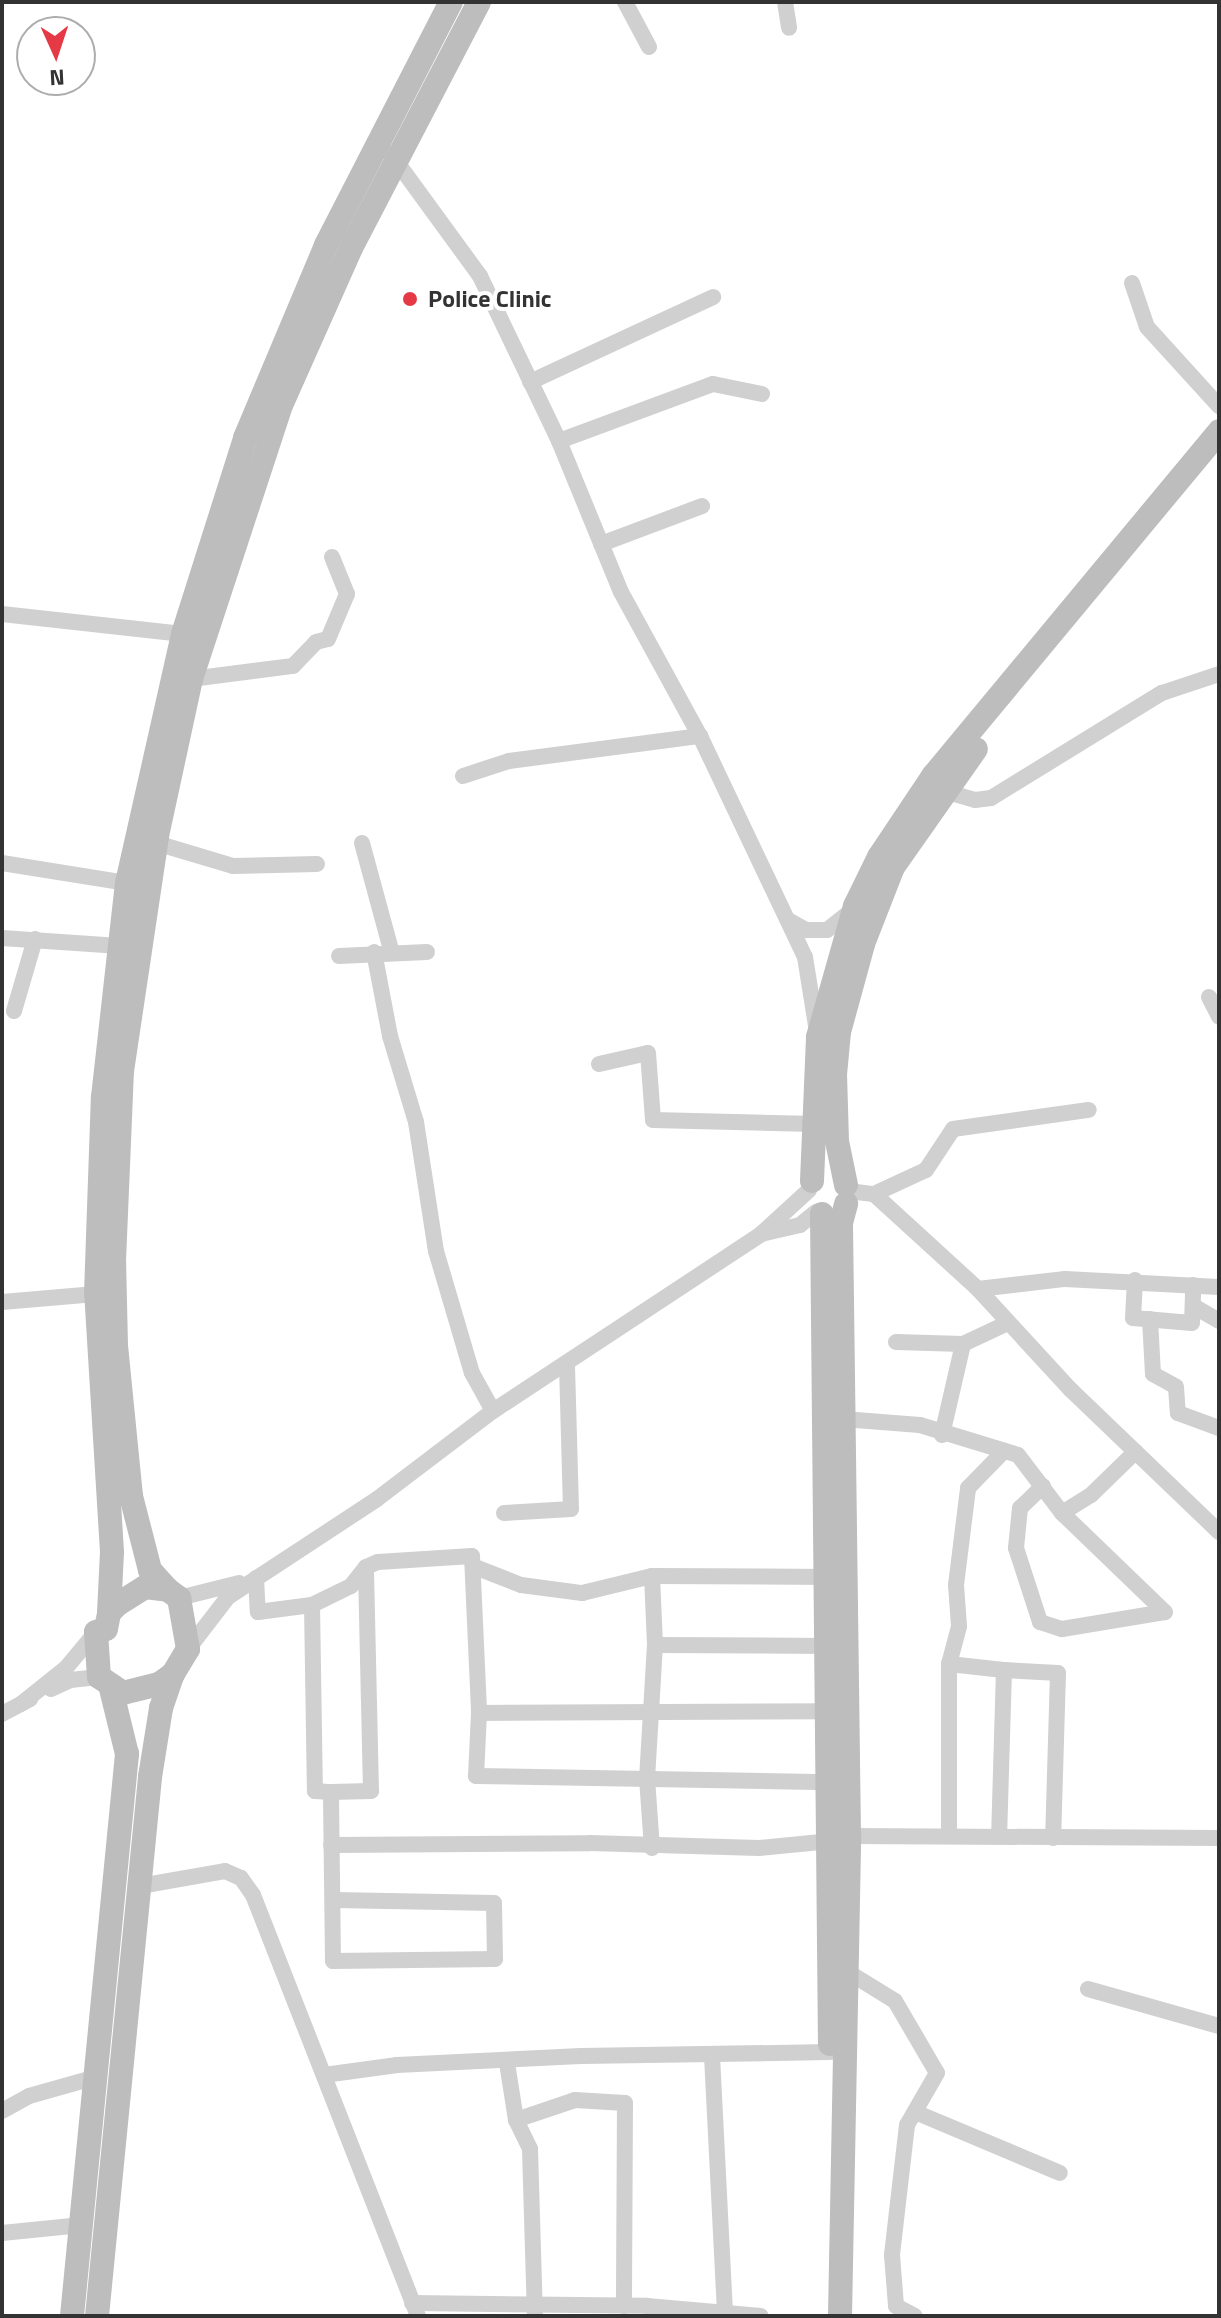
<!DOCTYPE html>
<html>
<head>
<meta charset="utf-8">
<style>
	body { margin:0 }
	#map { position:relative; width:1221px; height:2318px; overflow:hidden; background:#fff; font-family:"Titillium Web",sans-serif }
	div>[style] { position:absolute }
	.street>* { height:16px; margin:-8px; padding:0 8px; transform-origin:8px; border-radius:8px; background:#d0d0d0 }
	.secondary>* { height:24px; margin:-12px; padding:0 12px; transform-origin:12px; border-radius:12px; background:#bdbdbd }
	.dots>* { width:22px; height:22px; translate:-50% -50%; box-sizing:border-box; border:4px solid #fff; border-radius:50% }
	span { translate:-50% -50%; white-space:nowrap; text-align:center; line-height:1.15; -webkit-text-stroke:8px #fff; paint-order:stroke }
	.poi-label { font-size:24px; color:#333; font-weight:700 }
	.left { translate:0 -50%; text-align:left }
	.frame { position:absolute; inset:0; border:4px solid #333; pointer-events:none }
	.north { position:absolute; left:16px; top:16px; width:80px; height:80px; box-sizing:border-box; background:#fff; border:2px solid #adadad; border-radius:50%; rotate:177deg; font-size:22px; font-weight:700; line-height:32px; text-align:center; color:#333 }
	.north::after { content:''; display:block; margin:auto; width:28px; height:36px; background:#e63946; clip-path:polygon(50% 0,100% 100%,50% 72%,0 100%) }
</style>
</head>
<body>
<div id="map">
	<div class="street">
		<div style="left:625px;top:2px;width:51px;rotate:61.9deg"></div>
		<div style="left:785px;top:2px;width:26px;rotate:81deg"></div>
		<div style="left:391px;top:154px;width:151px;rotate:53.9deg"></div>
		<div style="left:480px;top:276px;width:183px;rotate:64.4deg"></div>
		<div style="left:559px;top:441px;width:163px;rotate:67.7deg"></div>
		<div style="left:621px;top:592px;width:164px;rotate:61.3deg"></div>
		<div style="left:700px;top:736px;width:245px;rotate:64.6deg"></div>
		<div style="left:805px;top:957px;width:70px;rotate:80.9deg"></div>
		<div style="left:1132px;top:283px;width:46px;rotate:71.2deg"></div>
		<div style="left:1147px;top:327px;width:107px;rotate:47.7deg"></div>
		<div style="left:530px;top:382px;width:202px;rotate:-24.9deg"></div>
		<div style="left:559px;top:441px;width:164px;rotate:-20.3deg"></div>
		<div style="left:713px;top:384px;width:50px;rotate:11.5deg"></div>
		<div style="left:601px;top:544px;width:108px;rotate:-20.6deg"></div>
		<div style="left:2px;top:614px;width:182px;rotate:6.3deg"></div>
		<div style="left:191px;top:679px;width:103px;rotate:-7.3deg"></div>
		<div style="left:293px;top:666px;width:33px;rotate:-46deg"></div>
		<div style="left:316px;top:642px;width:12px;rotate:-14deg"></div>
		<div style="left:328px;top:639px;width:49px;rotate:-67.1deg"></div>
		<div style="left:347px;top:594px;width:40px;rotate:-112deg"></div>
		<div style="left:463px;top:776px;width:48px;rotate:-18.1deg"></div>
		<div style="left:509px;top:761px;width:193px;rotate:-7.5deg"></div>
		<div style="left:944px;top:791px;width:32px;rotate:16deg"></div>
		<div style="left:975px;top:800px;width:16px;rotate:-7deg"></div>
		<div style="left:991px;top:798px;width:201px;rotate:-31.6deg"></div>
		<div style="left:1162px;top:693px;width:60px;rotate:-18.4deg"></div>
		<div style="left:156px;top:843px;width:80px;rotate:16.6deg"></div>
		<div style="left:233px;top:866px;width:84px;rotate:-1.4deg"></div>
		<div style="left:362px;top:843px;width:111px;rotate:74.8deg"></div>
		<div style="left:2px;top:863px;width:127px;rotate:9.1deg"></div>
		<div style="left:788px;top:920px;width:21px;rotate:29deg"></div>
		<div style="left:806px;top:930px;width:21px"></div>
		<div style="left:827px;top:930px;width:31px;rotate:-38deg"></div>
		<div style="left:2px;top:938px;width:118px;rotate:3.9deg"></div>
		<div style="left:374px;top:952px;width:86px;rotate:79.2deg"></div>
		<div style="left:390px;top:1036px;width:90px;rotate:73.2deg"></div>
		<div style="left:416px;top:1122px;width:131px;rotate:81.2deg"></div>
		<div style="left:436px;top:1251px;width:127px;rotate:73.6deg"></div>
		<div style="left:472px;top:1373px;width:43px;rotate:61.1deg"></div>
		<div style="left:339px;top:956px;width:88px;rotate:-2.6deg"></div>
		<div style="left:1209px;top:997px;width:22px;rotate:63deg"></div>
		<div style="left:14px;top:1011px;width:75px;rotate:-73.7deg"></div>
		<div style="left:599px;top:1064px;width:50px;rotate:-12.7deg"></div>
		<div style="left:648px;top:1053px;width:67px;rotate:85.7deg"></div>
		<div style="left:653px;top:1120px;width:162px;rotate:1.4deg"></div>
		<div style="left:848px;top:1191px;width:26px;rotate:7deg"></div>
		<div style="left:874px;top:1194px;width:141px;rotate:42.4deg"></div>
		<div style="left:978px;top:1289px;width:137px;rotate:47.4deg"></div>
		<div style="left:1071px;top:1390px;width:205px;rotate:43.8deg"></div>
		<div style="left:874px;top:1194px;width:57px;rotate:-24.8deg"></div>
		<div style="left:926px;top:1170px;width:49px;rotate:-56.6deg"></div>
		<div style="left:953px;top:1129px;width:137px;rotate:-8deg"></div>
		<div style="left:761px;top:1234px;width:40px;rotate:-13deg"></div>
		<div style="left:800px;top:1225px;width:21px;rotate:-39deg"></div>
		<div style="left:1135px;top:1280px;width:38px;rotate:93deg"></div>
		<div style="left:1133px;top:1318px;width:59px;rotate:4.8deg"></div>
		<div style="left:1192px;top:1323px;width:38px;rotate:-88deg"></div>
		<div style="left:978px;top:1289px;width:88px;rotate:-6.6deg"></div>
		<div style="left:1065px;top:1279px;width:154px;rotate:3deg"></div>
		<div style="left:2px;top:1302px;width:94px;rotate:-4.9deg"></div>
		<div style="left:1195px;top:1307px;width:28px;rotate:30deg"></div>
		<div style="left:1150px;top:1319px;width:55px;rotate:86.9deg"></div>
		<div style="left:1153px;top:1374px;width:26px;rotate:29deg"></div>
		<div style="left:1176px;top:1387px;width:26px;rotate:86deg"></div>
		<div style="left:1178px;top:1413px;width:44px;rotate:20.1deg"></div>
		<div style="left:896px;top:1342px;width:67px;rotate:1.7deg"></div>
		<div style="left:843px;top:1419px;width:77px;rotate:4.5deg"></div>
		<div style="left:920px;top:1425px;width:102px;rotate:17deg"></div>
		<div style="left:1018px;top:1455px;width:73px;rotate:52.8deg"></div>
		<div style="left:1062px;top:1513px;width:143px;rotate:43.9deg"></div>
		<div style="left:942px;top:1435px;width:93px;rotate:-77deg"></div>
		<div style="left:963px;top:1344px;width:50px;rotate:-25deg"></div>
		<div style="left:1043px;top:1486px;width:32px;rotate:136deg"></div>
		<div style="left:1020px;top:1508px;width:40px;rotate:95.7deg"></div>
		<div style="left:1016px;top:1548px;width:78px;rotate:72deg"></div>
		<div style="left:1040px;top:1622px;width:23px;rotate:18deg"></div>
		<div style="left:1062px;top:1629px;width:104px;rotate:-9.4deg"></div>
		<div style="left:504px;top:1513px;width:67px;rotate:-3.4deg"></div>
		<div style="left:571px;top:1509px;width:146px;rotate:-91.6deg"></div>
		<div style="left:1062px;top:1513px;width:34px;rotate:-32deg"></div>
		<div style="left:1091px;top:1495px;width:62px;rotate:-44.3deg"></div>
		<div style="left:475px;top:1567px;width:49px;rotate:21.4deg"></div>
		<div style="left:521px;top:1585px;width:62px;rotate:7.5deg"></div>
		<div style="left:582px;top:1593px;width:72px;rotate:-13.7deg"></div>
		<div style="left:652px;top:1576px;width:177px;rotate:0.3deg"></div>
		<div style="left:652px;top:1576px;width:69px;rotate:87.5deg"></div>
		<div style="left:655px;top:1645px;width:174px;rotate:0.3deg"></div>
		<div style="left:256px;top:1578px;width:34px;rotate:87deg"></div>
		<div style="left:258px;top:1612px;width:54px;rotate:-7.4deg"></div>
		<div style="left:312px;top:1605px;width:43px;rotate:-26deg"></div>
		<div style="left:351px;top:1586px;width:24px;rotate:-52deg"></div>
		<div style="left:366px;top:1567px;width:13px;rotate:-23deg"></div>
		<div style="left:378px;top:1562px;width:94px;rotate:-3.7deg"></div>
		<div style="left:472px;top:1556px;width:157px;rotate:87.4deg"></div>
		<div style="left:479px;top:1713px;width:63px;rotate:92.7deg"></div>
		<div style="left:476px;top:1776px;width:354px;rotate:1deg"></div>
		<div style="left:179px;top:1598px;width:62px;rotate:-14deg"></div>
		<div style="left:312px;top:1605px;width:186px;rotate:89.1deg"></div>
		<div style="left:315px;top:1791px;width:16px;rotate:4deg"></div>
		<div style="left:188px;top:1649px;width:66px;rotate:-52.4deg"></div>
		<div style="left:228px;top:1597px;width:178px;rotate:-33.3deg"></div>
		<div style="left:377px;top:1499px;width:146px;rotate:-37.2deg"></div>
		<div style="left:493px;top:1411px;width:321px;rotate:-33.4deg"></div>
		<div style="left:761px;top:1234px;width:65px;rotate:-42.5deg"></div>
		<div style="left:949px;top:1664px;width:55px;rotate:6.2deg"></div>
		<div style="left:1004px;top:1670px;width:166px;rotate:91.7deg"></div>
		<div style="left:1004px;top:1670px;width:54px;rotate:3.2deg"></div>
		<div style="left:1058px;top:1673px;width:165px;rotate:91.7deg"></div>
		<div style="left:51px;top:1689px;width:21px;rotate:-25deg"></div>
		<div style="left:70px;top:1680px;width:29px;rotate:-6deg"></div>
		<div style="left:21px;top:1704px;width:58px;rotate:-38.7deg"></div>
		<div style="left:66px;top:1668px;width:47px;rotate:-50.2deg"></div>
		<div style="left:479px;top:1713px;width:351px;rotate:-0.3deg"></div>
		<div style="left:2px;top:1714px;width:32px;rotate:-28deg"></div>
		<div style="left:849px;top:1836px;width:370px;rotate:0.3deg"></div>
		<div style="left:949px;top:1836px;width:172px;rotate:-90deg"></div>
		<div style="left:949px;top:1664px;width:39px;rotate:-75deg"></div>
		<div style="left:959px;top:1626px;width:41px;rotate:-94.2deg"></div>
		<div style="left:956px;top:1585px;width:98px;rotate:-82.9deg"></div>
		<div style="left:968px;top:1488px;width:52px;rotate:-45.8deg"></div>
		<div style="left:331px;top:1845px;width:259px;rotate:-0.4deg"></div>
		<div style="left:590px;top:1843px;width:169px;rotate:1.7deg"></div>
		<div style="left:759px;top:1848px;width:72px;rotate:-5.6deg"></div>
		<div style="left:652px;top:1848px;width:69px;rotate:-94.1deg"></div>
		<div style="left:647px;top:1779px;width:134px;rotate:-86.6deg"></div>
		<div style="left:140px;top:1886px;width:86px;rotate:-10deg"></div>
		<div style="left:225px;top:1871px;width:17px;rotate:24deg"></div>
		<div style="left:241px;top:1878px;width:21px;rotate:55deg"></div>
		<div style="left:253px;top:1895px;width:452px;rotate:68.6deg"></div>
		<div style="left:335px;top:1900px;width:159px;rotate:1.1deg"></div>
		<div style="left:494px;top:1903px;width:56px;rotate:89deg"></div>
		<div style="left:495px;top:1959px;width:162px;rotate:179.3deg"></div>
		<div style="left:333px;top:1961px;width:169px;rotate:-90.7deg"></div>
		<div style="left:331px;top:1792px;width:40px;rotate:-1.4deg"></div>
		<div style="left:371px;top:1791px;width:224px;rotate:-91.3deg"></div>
		<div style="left:848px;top:1972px;width:55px;rotate:31.7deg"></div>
		<div style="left:895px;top:2001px;width:83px;rotate:59.7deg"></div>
		<div style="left:937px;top:2073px;width:60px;rotate:120deg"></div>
		<div style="left:907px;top:2125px;width:131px;rotate:96.6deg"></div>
		<div style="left:892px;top:2255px;width:51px;rotate:85.5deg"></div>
		<div style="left:896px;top:2306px;width:21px;rotate:28deg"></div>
		<div style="left:1088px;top:1989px;width:136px;rotate:15.8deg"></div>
		<div style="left:712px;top:2056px;width:260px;rotate:87.1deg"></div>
		<div style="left:507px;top:2063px;width:58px;rotate:81deg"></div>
		<div style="left:516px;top:2120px;width:32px;rotate:64deg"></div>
		<div style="left:530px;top:2149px;width:167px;rotate:88.3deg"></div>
		<div style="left:324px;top:2075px;width:74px;rotate:-7.8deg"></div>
		<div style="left:397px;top:2065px;width:184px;rotate:-2.8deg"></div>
		<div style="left:581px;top:2056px;width:249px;rotate:-0.9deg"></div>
		<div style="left:2px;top:2111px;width:31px;rotate:-29deg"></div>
		<div style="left:29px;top:2096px;width:70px;rotate:-15.8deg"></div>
		<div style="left:915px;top:2112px;width:157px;rotate:22.8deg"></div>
		<div style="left:516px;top:2120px;width:62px;rotate:-18.7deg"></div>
		<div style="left:575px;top:2100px;width:50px;rotate:3.4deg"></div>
		<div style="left:625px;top:2103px;width:203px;rotate:90.3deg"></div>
		<div style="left:2px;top:2233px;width:80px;rotate:-5.7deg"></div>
		<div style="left:412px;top:2303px;width:235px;rotate:0.7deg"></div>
		<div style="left:647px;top:2306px;width:114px;rotate:5deg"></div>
	</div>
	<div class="secondary">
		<div style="left:812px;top:1181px;width:144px;rotate:-87.6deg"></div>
		<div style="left:818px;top:1037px;width:136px;rotate:-74.2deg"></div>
		<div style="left:855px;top:906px;width:55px;rotate:-63.9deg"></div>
		<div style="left:879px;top:857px;width:97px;rotate:-56.3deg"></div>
		<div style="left:933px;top:776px;width:448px;rotate:-50.3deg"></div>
		<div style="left:846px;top:1185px;width:45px;rotate:-101.6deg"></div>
		<div style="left:837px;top:1141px;width:66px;rotate:-91.7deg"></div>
		<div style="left:835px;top:1075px;width:43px;rotate:-84.7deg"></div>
		<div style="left:839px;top:1032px;width:91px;rotate:-74.7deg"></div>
		<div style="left:863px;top:944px;width:83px;rotate:-68.7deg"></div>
		<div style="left:893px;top:867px;width:144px;rotate:-54.9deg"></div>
		<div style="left:822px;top:1214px;width:830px;rotate:89.45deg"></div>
		<div style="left:145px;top:1587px;width:23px;rotate:7deg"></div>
		<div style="left:168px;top:1590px;width:14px;rotate:36deg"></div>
		<div style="left:179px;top:1598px;width:52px;rotate:80deg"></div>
		<div style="left:188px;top:1649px;width:29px;rotate:121deg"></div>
		<div style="left:173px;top:1674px;width:17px;rotate:144deg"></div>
		<div style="left:159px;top:1684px;width:37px;rotate:166deg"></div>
		<div style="left:123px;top:1693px;width:29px;rotate:-146deg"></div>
		<div style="left:99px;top:1677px;width:45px;rotate:-93.8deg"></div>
		<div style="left:96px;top:1632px;width:10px;rotate:-17deg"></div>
		<div style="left:106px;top:1629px;width:16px;rotate:-79deg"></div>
		<div style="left:109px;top:1613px;width:13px;rotate:-45deg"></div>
		<div style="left:118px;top:1604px;width:32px;rotate:-32deg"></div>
		<div style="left:168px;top:1590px;width:27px;rotate:-132deg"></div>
		<div style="left:150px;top:1570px;width:76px;rotate:-104.4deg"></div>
		<div style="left:131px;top:1496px;width:151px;rotate:-95.7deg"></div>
		<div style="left:116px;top:1346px;width:85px;rotate:-91.3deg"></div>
		<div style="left:114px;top:1261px;width:190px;rotate:-87.6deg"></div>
		<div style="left:122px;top:1071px;width:238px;rotate:-81.5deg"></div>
		<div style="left:157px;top:836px;width:161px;rotate:-77.8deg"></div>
		<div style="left:191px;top:679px;width:291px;rotate:-71.8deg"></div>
		<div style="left:282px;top:403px;width:170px;rotate:-66deg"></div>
		<div style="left:351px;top:248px;width:277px;rotate:-62.5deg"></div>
		<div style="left:109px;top:1613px;width:61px;rotate:-87.2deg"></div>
		<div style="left:112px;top:1552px;width:258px;rotate:-93.5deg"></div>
		<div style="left:96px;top:1294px;width:197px;rotate:-88deg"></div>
		<div style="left:103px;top:1097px;width:215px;rotate:-83.6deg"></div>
		<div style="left:127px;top:883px;width:255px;rotate:-77.3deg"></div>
		<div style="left:183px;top:634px;width:206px;rotate:-72.4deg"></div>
		<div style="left:245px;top:438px;width:209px;rotate:-67.2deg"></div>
		<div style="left:326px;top:245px;width:273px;rotate:-62.8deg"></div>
		<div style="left:72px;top:2316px;width:565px;rotate:-84.41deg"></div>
		<div style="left:127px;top:1754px;width:67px;rotate:-103.8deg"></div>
		<div style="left:97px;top:2316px;width:542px;rotate:-84.38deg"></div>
		<div style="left:150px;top:1777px;width:70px;rotate:-80.9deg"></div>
		<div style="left:161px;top:1708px;width:36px;rotate:-71deg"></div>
		<div style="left:840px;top:2316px;width:480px;rotate:-88.9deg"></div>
		<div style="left:849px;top:1836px;width:613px;rotate:-90.75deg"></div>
		<div style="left:841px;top:1223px;width:20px;rotate:-75deg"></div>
	</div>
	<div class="dots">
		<div style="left:410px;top:299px;background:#e63946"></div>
	</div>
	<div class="poi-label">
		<span class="left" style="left:428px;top:299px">Police Clinic</span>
	</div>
	<div class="frame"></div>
	<div class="north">N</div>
</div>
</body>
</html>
